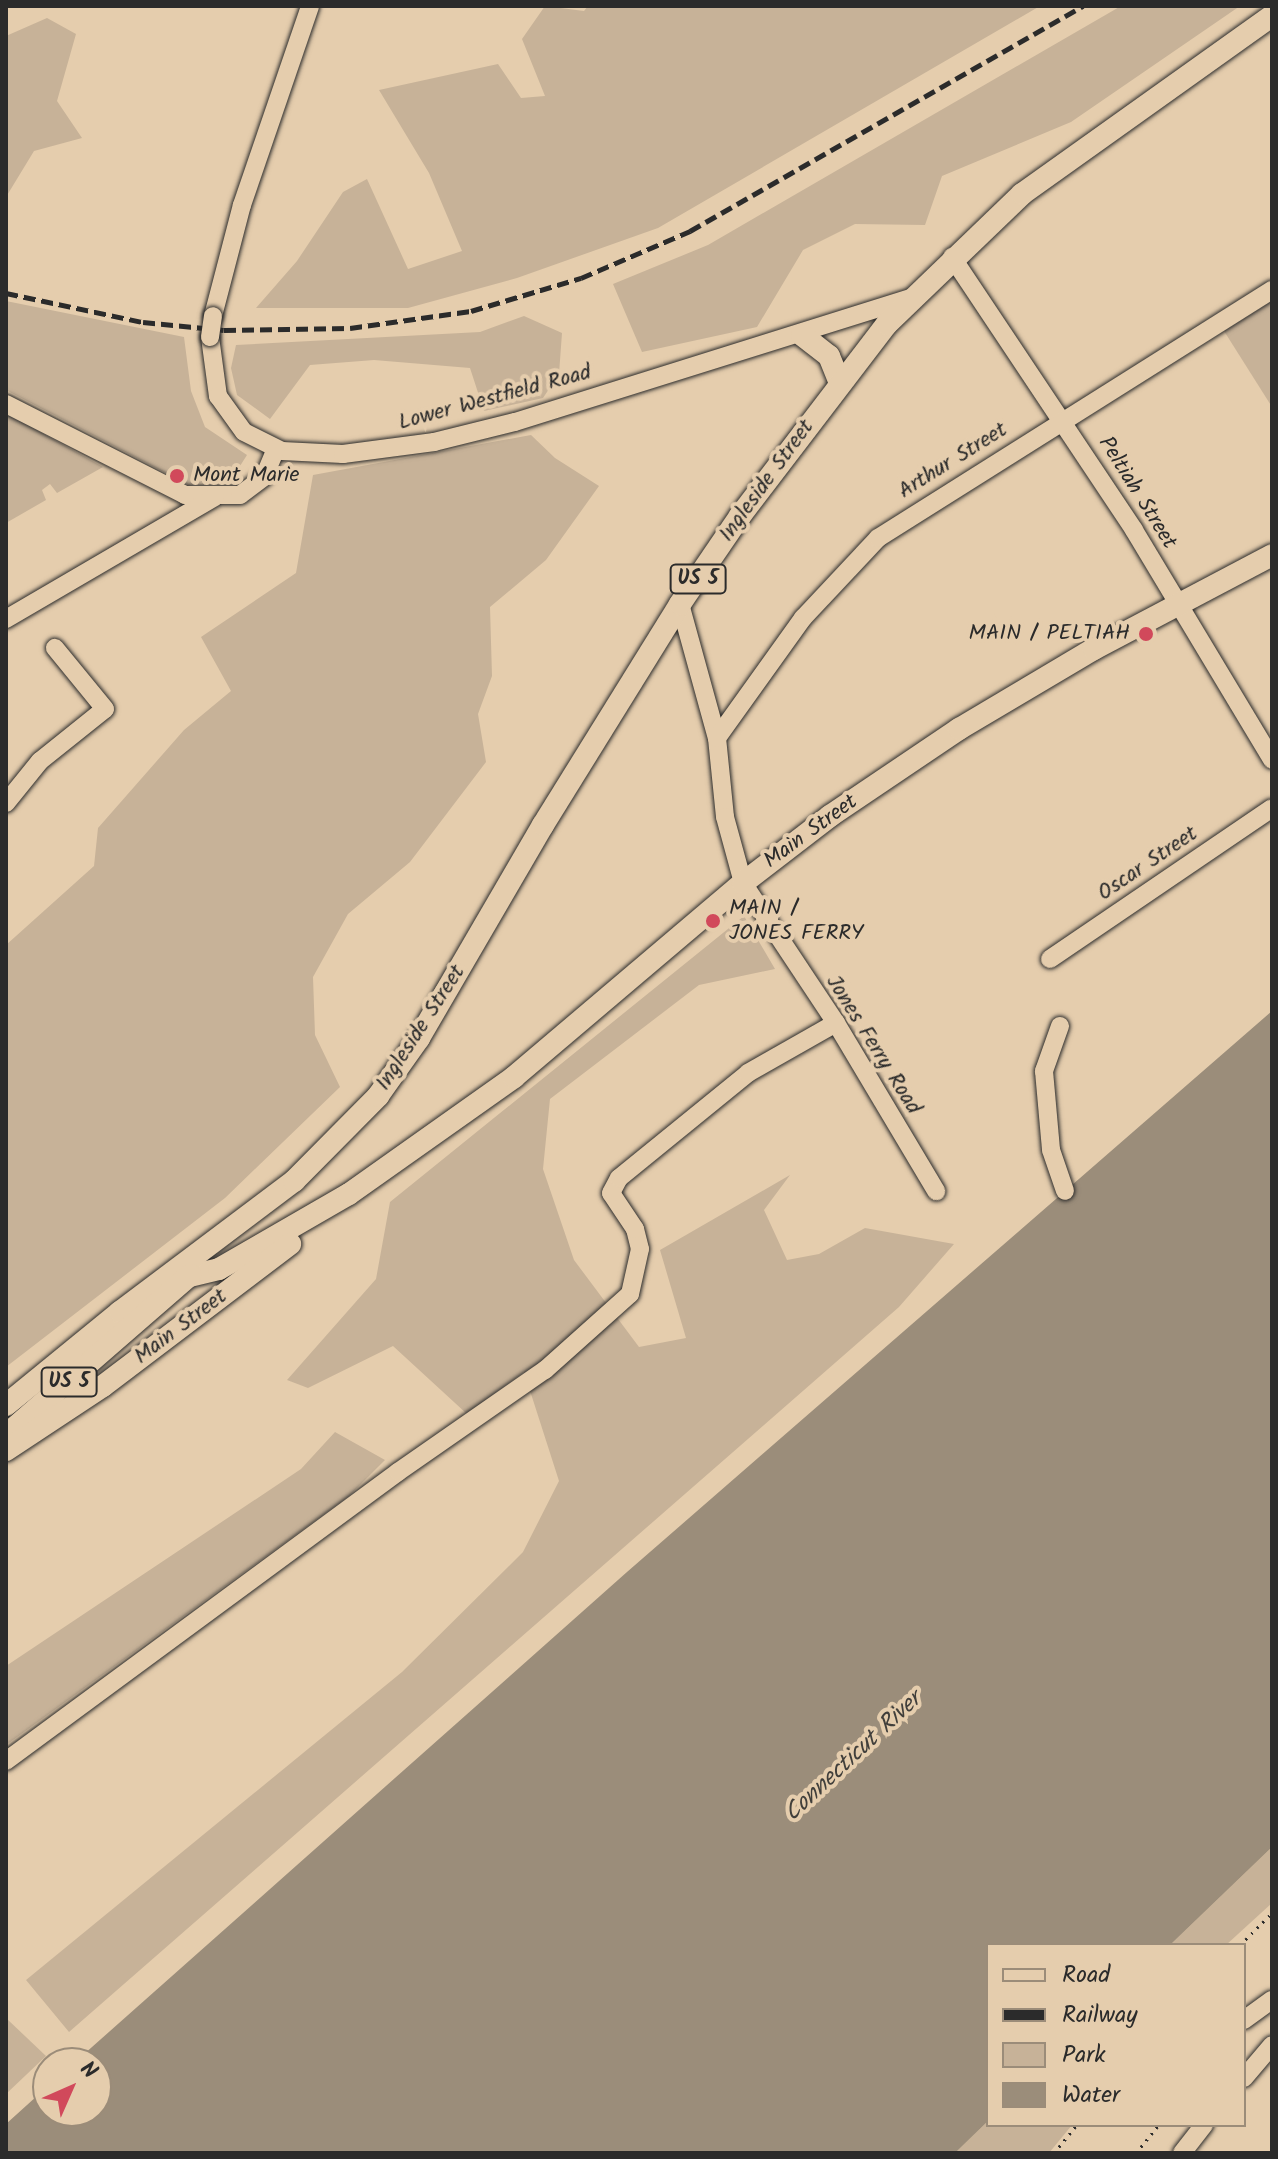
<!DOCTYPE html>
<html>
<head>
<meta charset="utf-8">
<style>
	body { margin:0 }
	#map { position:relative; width:1278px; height:2159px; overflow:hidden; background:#e5cdad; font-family:Kalam,sans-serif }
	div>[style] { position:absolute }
	.green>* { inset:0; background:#c7b298 }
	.water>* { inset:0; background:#9b8d7a }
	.path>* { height:3px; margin-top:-1.5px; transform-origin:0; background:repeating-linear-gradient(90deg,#2b2b2b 0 2px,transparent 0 8px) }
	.roads { filter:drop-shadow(0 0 2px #2b2b2b) drop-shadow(0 0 2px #2b2b2b) }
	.minor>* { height:18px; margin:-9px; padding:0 9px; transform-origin:9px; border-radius:9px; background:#e5cdad }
	.major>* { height:22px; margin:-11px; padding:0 11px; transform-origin:11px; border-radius:11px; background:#e5cdad }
	.rail>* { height:5px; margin-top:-2.5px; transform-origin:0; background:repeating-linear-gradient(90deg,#2b2b2b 0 12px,transparent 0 18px) }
	.bridges { filter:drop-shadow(0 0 2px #2b2b2b) drop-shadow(0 0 2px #2b2b2b) }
	.minor-bridge>* { height:18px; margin:-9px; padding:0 9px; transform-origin:9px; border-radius:9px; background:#e5cdad }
	.dots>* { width:22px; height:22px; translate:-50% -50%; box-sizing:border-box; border:4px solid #e5cdad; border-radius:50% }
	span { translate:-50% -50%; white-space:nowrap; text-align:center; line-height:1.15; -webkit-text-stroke:8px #e5cdad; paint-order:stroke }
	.shield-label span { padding:2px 6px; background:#e5cdad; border:2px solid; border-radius:6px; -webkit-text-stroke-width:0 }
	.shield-label { font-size:20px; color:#2b2b2b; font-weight:700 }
	.street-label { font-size:22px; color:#2b2b2b }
	.poi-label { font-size:22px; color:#2b2b2b }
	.left { translate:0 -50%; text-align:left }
	.right { translate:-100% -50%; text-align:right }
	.water-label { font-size:24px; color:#413f3b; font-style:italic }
	.frame { position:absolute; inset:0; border:8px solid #2b2b2b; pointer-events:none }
	.legend { position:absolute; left:986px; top:1943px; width:260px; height:184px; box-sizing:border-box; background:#e5cdad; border:2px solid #9b8c79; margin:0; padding:10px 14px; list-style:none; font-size:24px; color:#2b2b2b }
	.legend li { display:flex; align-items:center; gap:16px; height:40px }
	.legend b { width:40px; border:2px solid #9b8c79 }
	.north { position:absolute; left:32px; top:2047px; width:80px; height:80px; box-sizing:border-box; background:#e5cdad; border:2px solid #9b8c79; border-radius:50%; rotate:45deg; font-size:22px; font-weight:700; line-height:32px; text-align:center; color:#2b2b2b }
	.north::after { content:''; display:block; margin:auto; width:28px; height:36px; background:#d1495b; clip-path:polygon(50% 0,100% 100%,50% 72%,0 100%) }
</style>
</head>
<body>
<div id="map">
	<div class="green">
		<div style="clip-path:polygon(545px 6px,584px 11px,588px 6px,1040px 6px,658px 228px,517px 278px,408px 308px,256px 308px,297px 261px,343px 192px,367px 179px,408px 269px,462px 251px,429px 173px,379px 90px,498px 64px,521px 98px,545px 96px,522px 39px)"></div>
		<div style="clip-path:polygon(1121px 6px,1240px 6px,1071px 122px,942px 176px,925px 225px,855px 224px,803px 250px,757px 327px,642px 352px,613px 284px,708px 245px)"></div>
		<div style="clip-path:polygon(47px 18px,76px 34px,57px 101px,82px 138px,34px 151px,6px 197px,6px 36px)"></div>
		<div style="clip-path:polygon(6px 301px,184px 337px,191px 391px,205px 427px,247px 455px,240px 466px,230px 476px,189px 485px,6px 390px)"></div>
		<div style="clip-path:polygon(1272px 301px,1272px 407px,1224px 331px)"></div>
		<div style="clip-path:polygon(524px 316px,562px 333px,559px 374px,543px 398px,484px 411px,470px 368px,374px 360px,310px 365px,270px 419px,237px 395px,231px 368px,236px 345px,480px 332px)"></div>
		<div style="clip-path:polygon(6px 413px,103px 467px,57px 493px,50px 484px,42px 490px,46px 500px,6px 523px)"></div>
		<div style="clip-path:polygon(531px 435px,555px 458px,599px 486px,546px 560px,490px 607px,492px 676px,478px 714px,486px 762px,410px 862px,348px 914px,313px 977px,315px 1035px,340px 1087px,225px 1198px,6px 1367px,6px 945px,94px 866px,98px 828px,184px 730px,231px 691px,201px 637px,296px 573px,313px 475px)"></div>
		<div style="clip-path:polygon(744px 916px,775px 969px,699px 985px,550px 1099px,543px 1169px,574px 1260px,639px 1347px,686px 1338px,660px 1250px,790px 1175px,764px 1210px,787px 1260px,819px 1254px,865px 1228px,954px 1244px,899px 1307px,69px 2032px,26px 1980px,402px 1672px,523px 1552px,559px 1481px,524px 1372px,467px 1414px,393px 1346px,308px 1388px,287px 1380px,376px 1279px,390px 1202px)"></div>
		<div style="clip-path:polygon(335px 1432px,385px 1460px,349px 1496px,6px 1745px,6px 1666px,301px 1469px)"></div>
		<div style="clip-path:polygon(1272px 1847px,1272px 1903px,1226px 1945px,1170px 1945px)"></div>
		<div style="clip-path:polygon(6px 2018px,46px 2056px,6px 2094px)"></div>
		<div style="clip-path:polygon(988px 2121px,988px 2125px,1072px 2125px,1049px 2153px,955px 2153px)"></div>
	</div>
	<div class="water">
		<div style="clip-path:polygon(1272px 1011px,1272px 1847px,1170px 1945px,988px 1945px,988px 2121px,955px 2153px,6px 2153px,6px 2124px,48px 2086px,48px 2111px,96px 2111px,96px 2063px,74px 2063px,627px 1572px)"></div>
	</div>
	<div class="path">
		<div style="left:1240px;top:1945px;width:45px;rotate:-45deg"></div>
		<div style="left:1054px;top:2153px;width:36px;rotate:-51deg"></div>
		<div style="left:1136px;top:2153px;width:36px;rotate:-51deg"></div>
	</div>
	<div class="roads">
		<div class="minor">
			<div style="left:952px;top:257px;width:328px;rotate:56.3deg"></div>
			<div style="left:1134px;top:530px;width:268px;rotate:59deg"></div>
			<div style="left:213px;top:316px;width:115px;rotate:-75.4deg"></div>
			<div style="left:242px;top:205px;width:210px;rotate:-71.1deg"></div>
			<div style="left:210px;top:337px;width:60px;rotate:82.3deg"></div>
			<div style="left:218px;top:396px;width:44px;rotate:54.2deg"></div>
			<div style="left:244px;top:432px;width:42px;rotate:26.6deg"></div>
			<div style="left:282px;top:451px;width:61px;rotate:2.8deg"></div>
			<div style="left:343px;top:454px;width:92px;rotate:-7.5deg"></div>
			<div style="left:434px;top:442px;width:83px;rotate:-13.9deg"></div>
			<div style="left:515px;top:422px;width:415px;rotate:-17.4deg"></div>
			<div style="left:6px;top:404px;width:201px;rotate:26.9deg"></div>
			<div style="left:185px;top:495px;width:55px"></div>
			<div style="left:240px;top:495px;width:30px;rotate:-37deg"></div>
			<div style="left:264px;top:477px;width:30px;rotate:-67deg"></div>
			<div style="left:680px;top:604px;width:139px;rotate:74.6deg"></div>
			<div style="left:717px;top:738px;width:79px;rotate:84.2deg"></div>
			<div style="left:725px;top:817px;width:68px;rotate:74.7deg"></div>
			<div style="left:743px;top:883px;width:168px;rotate:56.4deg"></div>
			<div style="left:836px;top:1023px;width:196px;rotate:59.2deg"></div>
			<div style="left:6px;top:619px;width:242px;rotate:-30.3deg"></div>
			<div style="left:717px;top:738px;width:148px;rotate:-54.4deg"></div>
			<div style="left:803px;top:618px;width:110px;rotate:-46.8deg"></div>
			<div style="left:878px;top:538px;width:466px;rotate:-32.2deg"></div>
			<div style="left:6px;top:803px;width:54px;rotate:-51deg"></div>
			<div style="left:40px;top:761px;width:83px;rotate:-38.7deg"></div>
			<div style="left:105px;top:709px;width:79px;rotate:-129.3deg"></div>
			<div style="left:1050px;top:959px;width:268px;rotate:-34.2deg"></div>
			<div style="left:1060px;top:1026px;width:48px;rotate:109.6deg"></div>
			<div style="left:1044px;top:1071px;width:79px;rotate:84.9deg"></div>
			<div style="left:1051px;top:1150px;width:43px;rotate:71.1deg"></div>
			<div style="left:6px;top:1761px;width:487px;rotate:-36.4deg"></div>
			<div style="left:398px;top:1472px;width:179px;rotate:-34.8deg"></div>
			<div style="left:545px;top:1370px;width:114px;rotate:-41.8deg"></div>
			<div style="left:630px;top:1294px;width:46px;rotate:-77.5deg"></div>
			<div style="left:640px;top:1249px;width:21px;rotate:-104deg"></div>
			<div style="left:635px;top:1229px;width:43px;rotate:-123.7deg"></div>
			<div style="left:611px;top:1193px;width:17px;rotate:-62deg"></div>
			<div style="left:619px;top:1178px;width:166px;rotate:-39.1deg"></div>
			<div style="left:748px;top:1073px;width:101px;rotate:-29.6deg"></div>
			<div style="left:1244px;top:2020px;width:34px;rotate:-36deg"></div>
			<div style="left:1244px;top:2078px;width:43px;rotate:-49.7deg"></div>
			<div style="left:1182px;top:2153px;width:36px;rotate:-52deg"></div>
		</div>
		<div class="major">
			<div style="left:802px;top:335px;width:34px;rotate:38deg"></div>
			<div style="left:829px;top:356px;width:29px;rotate:68deg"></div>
			<div style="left:169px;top:1281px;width:51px;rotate:-13.5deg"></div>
			<div style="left:219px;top:1269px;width:150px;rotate:-30deg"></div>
			<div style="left:349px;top:1194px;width:202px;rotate:-35.3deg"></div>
			<div style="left:514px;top:1077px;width:300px;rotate:-40.3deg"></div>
			<div style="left:743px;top:883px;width:110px;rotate:-37.6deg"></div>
			<div style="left:830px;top:816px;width:156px;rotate:-34deg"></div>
			<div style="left:959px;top:729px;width:157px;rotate:-30.7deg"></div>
			<div style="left:1094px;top:649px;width:201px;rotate:-27.8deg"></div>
			<div style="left:6px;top:1405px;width:147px;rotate:-39.2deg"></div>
			<div style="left:120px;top:1312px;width:218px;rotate:-37deg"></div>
			<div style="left:294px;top:1181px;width:120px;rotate:-45.3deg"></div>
			<div style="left:378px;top:1096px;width:71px;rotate:-54.7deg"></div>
			<div style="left:419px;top:1038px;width:246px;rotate:-59.8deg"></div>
			<div style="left:543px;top:825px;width:260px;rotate:-58.2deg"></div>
			<div style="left:680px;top:604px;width:107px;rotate:-55.7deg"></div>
			<div style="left:740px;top:516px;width:242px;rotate:-52.6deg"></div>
			<div style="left:887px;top:324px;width:187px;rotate:-43.9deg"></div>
			<div style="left:1022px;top:194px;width:307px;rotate:-35.5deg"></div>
			<div style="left:6px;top:1435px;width:244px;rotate:-41deg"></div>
			<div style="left:6px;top:1450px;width:116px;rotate:-33.4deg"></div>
			<div style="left:103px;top:1386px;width:235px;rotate:-37.2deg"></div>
		</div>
	</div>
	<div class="rail">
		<div style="left:6px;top:293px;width:140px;rotate:12deg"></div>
		<div style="left:143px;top:322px;width:81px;rotate:5.6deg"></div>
		<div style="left:224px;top:330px;width:126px;rotate:-0.9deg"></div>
		<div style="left:350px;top:328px;width:122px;rotate:-8deg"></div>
		<div style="left:471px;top:311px;width:115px;rotate:-16.7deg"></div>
		<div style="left:581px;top:278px;width:119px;rotate:-23.3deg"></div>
		<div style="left:690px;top:231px;width:453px;rotate:-29.8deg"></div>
	</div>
	<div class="bridges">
		<div class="minor-bridge">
			<div style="left:210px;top:337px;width:21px;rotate:-82deg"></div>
		</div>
	</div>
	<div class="dots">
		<div style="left:177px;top:476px;background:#d1495b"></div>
		<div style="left:1146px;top:634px;background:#d1495b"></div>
		<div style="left:713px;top:921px;background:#d1495b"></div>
	</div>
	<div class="shield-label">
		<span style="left:698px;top:579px">US 5</span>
		<span style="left:69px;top:1382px">US 5</span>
	</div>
	<div class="street-label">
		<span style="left:495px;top:398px;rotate:-15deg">Lower Westfield Road</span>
		<span style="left:953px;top:461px;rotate:-32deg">Arthur Street</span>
		<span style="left:767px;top:481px;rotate:-54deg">Ingleside Street</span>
		<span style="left:1137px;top:493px;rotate:58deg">Peltiah Street</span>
		<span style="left:811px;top:832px;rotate:-36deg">Main Street</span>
		<span style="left:1148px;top:864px;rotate:-34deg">Oscar Street</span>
		<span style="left:421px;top:1028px;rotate:-57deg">Ingleside Street</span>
		<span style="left:873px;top:1045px;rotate:58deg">Jones Ferry Road</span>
		<span style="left:181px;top:1327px;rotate:-37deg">Main Street</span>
	</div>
	<div class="poi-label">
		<span class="left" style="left:193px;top:476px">Mont Marie</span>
		<span class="right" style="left:1130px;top:634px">MAIN / PELTIAH</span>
		<span class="left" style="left:729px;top:921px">MAIN /<br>JONES FERRY</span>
	</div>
	<div class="water-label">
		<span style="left:853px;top:1757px;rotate:-43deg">Connecticut River</span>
	</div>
	<div class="frame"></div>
	<ul class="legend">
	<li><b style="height:10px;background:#e5cdad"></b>Road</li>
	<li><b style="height:10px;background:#2b2b2b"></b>Railway</li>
	<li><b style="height:22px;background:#c7b298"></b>Park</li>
	<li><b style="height:22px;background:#9b8d7a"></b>Water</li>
	</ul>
	<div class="north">N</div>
</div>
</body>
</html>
